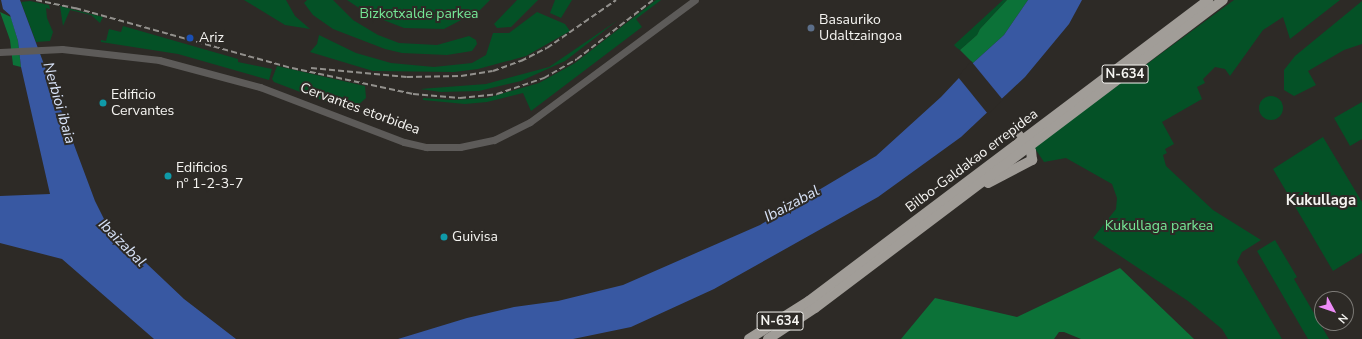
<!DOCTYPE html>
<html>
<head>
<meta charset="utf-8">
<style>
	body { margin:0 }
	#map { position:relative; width:1362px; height:339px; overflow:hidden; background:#2d2a26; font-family:"Nunito Sans",sans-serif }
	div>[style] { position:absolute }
	.green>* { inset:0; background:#045126 }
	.round { border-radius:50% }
	.forest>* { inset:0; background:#0c7238 }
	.water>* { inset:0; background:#3858a2 }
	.pier>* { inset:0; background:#2d2a26 }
	.minor>* { height:7px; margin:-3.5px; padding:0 3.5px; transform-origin:3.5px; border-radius:3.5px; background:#5d5b59 }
	.highway>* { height:10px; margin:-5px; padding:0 5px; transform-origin:5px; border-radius:5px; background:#a19d98 }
	.rail>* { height:2px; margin-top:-1px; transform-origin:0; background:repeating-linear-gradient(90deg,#92908c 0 6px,transparent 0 9px) }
	.dots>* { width:11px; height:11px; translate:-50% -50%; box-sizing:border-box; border:2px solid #2d2a26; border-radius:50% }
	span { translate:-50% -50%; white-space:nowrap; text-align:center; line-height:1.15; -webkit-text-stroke:4px #2d2a26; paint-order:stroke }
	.shield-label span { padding:1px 3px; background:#2d2a26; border:1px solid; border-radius:3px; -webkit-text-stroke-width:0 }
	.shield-label { font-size:13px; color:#f5f4f1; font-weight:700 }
	.park-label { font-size:14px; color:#75e796 }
	.poi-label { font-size:14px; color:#f5f4f1 }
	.left { translate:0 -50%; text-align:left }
	.street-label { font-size:14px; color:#f5f4f1 }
	.water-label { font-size:15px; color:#d8e3f8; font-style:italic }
	.neighbourhood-label { font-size:15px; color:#f5f4f1; font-weight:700 }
	.north { position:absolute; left:1314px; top:291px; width:40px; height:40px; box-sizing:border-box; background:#2d2a26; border:1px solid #7d7b77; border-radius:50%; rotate:130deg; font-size:11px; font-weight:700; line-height:16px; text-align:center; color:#f5f4f1 }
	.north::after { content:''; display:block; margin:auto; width:14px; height:18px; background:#ee8cf8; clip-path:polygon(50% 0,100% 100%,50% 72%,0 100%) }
</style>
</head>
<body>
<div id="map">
	<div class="green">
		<div style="clip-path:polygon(244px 0,286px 0,295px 16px,310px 29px,285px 25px)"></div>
		<div style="clip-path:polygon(307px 0,333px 0,353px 20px,378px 35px,399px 43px,437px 45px,469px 36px,476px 40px,477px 44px,472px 51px,447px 55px,402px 53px,385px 49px,333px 29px,313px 15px,304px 3px)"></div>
		<div style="clip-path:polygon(347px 0,490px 0,480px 10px,444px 29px,404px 28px,368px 14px)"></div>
		<div style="clip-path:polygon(517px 0,538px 0,511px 27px,497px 28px,494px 24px)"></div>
		<div style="clip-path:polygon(555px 0,572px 0,561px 18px,550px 13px)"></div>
		<div style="clip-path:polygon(656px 0,661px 0,636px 19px,642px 27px,531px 111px,523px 93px,487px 102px,465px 104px,423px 100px,423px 98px,453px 100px,487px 98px,539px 83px,575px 63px)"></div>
		<div style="clip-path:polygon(1003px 0,1007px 0,980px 29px,977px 35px,960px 50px,957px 48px,954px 45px)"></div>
		<div style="clip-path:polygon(1234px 0,1340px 0,1290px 39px,1283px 17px,1263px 30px,1230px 76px,1225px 69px,1215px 67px,1203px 79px,1205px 83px,1197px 87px,1202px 99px,1162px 122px,1174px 144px,1165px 149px,1167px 153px,1163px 155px,1166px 166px,1213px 210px,1261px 240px,1242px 252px,1237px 262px,1282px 339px,1228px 339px,1222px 329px,1188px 301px,1093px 238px,1116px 209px,1117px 198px,1112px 184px,1066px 158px,1044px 162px,1034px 147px)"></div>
		<div style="clip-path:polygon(30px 1px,49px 5px,50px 9px,46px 8px,47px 18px,53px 32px,50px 41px,36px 42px,21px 2px)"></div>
		<div style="clip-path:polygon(1362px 1px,1362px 44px,1344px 50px,1308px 71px,1316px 85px,1294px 96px,1284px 90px,1284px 70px,1295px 56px)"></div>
		<div style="clip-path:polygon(60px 6px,75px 10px,103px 17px,100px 23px,91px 15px,70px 10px,63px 26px)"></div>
		<div style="clip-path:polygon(537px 12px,565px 24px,570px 31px,526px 56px,478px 69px,454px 72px,373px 71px,310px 52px,317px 44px,319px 35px,356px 53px,391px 63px,434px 67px,472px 63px,486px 55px,493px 33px,509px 33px)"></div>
		<div style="clip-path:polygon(618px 20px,565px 61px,521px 81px,479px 91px,441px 92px,420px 89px,486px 84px,549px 67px)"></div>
		<div style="clip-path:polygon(123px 26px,238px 59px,238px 62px,272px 69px,269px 80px,178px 54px,101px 42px,101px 40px,106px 41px,109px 29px,121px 32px)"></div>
		<div style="clip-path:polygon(277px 66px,365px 86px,366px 98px,357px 106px,345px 109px,274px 82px,272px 79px)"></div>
		<div class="round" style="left:1259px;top:96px;width:24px;height:24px"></div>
		<div style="clip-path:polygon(1362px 102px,1362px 139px,1350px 146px,1334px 118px)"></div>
		<div style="clip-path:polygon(1323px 137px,1362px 202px,1362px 253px,1333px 271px,1273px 169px)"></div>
		<div style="clip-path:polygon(1275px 240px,1297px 277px,1294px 279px,1329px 339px,1308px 339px,1257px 251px)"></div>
	</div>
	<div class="forest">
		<div style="clip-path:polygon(1007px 0,1028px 0,1004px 35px,973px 63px,960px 50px,977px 35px,980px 29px)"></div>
		<div style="clip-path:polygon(0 12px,11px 17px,18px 41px,21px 67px,13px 65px,10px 40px)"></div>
		<div style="clip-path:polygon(1120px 268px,1194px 339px,1081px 339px,1064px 332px,1059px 332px,1054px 339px,901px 339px,935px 298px,1017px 317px)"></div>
	</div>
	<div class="water">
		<div style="clip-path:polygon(1px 0,20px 0,95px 201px,108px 227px,184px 299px,236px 339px,154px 339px,62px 259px,0 243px,0 196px,50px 194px,21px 67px,18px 41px,10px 15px,3px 9px)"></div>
		<div style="clip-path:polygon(1028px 0,1082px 0,1069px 24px,1025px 77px,961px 137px,878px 197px,714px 289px,631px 327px,573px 339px,398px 339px,467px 318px,514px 307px,558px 301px,623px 285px,760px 225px,876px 156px,941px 97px,973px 63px,1004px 35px)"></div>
	</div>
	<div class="pier">
		<div style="clip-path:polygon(971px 61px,1003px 100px,988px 114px,958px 77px)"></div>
	</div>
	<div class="minor">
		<div style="left:0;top:52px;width:62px;rotate:-2.8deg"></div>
		<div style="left:62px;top:49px;width:98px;rotate:6.5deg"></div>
		<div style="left:159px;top:60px;width:105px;rotate:15deg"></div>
		<div style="left:260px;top:87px;width:154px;rotate:20.9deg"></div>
		<div style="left:404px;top:142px;width:23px;rotate:13deg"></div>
		<div style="left:426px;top:147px;width:34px"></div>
		<div style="left:460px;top:147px;width:35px;rotate:-12deg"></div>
		<div style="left:494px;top:140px;width:40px;rotate:-26.6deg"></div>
		<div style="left:530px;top:122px;width:205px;rotate:-36.5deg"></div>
	</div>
	<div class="highway">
		<div style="left:988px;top:183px;width:50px;rotate:-27.6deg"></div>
		<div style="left:1032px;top:160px;width:9px;rotate:-96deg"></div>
		<div style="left:1031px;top:151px;width:24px;rotate:-128deg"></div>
		<div style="left:749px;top:339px;width:71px;rotate:-32.3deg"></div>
		<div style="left:809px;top:301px;width:500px;rotate:-37deg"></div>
		<div style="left:768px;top:339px;width:56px;rotate:-33.4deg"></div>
		<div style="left:815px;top:308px;width:511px;rotate:-37.05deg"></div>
	</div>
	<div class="rail">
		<div style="left:36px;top:0;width:40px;rotate:12deg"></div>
		<div style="left:75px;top:8px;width:225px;rotate:15.5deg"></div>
		<div style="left:292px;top:68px;width:124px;rotate:12.1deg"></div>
		<div style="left:413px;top:94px;width:47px;rotate:4.9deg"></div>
		<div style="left:460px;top:98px;width:37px;rotate:-6deg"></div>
		<div style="left:497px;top:94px;width:50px;rotate:-18.8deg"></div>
		<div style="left:544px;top:78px;width:38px;rotate:-30deg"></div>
		<div style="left:577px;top:59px;width:96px;rotate:-37.8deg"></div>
		<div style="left:311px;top:68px;width:96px;rotate:5.4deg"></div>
		<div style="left:407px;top:77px;width:54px;rotate:-1.1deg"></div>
		<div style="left:461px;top:76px;width:32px;rotate:-9deg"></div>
		<div style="left:493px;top:71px;width:30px;rotate:-20deg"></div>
		<div style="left:521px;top:61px;width:29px;rotate:-27deg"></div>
		<div style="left:547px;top:48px;width:84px;rotate:-34.8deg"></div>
	</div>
	<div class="dots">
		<div style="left:811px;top:28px;background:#5c6f8a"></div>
		<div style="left:190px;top:38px;background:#1a4fb4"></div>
		<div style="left:103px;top:103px;background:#0f9aa8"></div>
		<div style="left:168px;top:176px;background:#0f9aa8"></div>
		<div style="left:444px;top:237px;background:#0f9aa8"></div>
	</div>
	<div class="shield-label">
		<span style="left:1125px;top:74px">N-634</span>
		<span style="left:780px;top:321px">N-634</span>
	</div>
	<div class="park-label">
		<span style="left:419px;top:14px">Bizkotxalde parkea</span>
		<span style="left:1159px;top:226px">Kukullaga parkea</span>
	</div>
	<div class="poi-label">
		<span class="left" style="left:819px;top:28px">Basauriko<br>Udaltzaingoa</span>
		<span class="left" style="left:199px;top:38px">Ariz</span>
		<span class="left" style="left:111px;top:103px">Edificio<br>Cervantes</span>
		<span class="left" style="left:176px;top:176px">Edificios<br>nº 1-2-3-7</span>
		<span class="left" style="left:452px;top:237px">Guivisa</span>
	</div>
	<div class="street-label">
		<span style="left:360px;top:109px;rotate:20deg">Cervantes etorbidea</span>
		<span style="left:972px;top:161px;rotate:-37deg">Bilbo-Galdakao errepidea</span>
	</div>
	<div class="water-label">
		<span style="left:59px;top:103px;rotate:74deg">Nerbioi ibaia</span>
		<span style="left:792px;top:204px;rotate:-28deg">Ibaizabal</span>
		<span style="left:122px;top:243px;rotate:45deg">Ibaizabal</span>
	</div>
	<div class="neighbourhood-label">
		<span style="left:1321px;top:201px">Kukullaga</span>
	</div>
	<div class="north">N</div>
</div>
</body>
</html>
